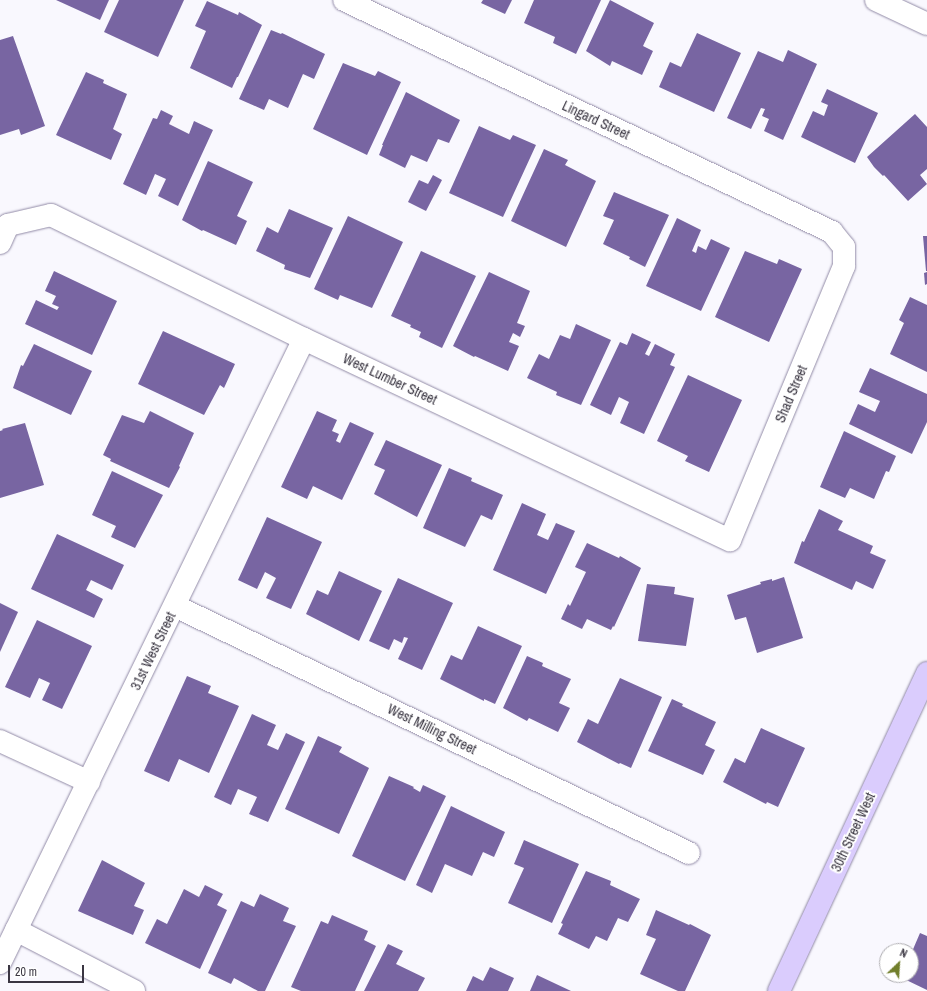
<!DOCTYPE html>
<html>
<head>
<meta charset="utf-8">
<style>
	body { margin:0 }
	#map { position:relative; width:927px; height:991px; overflow:hidden; background:#f9f8fe; font-family:"Archivo Narrow",sans-serif }
	div>[style] { position:absolute }
	.building>* { inset:0; background:#7865a2 }
	.roads { filter:drop-shadow(0 0 1px #928ba7) drop-shadow(0 0 1px #928ba7) }
	.minor>* { height:22px; margin:-11px; padding:0 11px; transform-origin:11px; border-radius:11px; background:#fff }
	.major>* { height:22px; margin:-11px; padding:0 11px; transform-origin:11px; border-radius:11px; background:#daccfd }
	span { translate:-50% -50%; white-space:nowrap; text-align:center; line-height:1.15; -webkit-text-stroke:4px #fff; paint-order:stroke }
	.street-label { font-size:14px; color:#3a3642 }
	.north { position:absolute; left:879px; top:943px; width:40px; height:40px; box-sizing:border-box; background:#fff; border:1px solid #b0afb3; border-radius:50%; rotate:25deg; font-size:11px; font-weight:700; line-height:16px; text-align:center; color:#3a3642 }
	.north::after { content:''; display:block; margin:auto; width:14px; height:18px; background:#717e2b; clip-path:polygon(50% 0,100% 100%,50% 72%,0 100%) }
	.scale { position:absolute; left:8px; top:965px; width:76px; height:18px; box-sizing:border-box; border:2px solid #3a3642; border-top:0; padding-left:5px; font-size:12px; line-height:14px; white-space:nowrap; color:#3a3642; -webkit-text-stroke:3px #fff; paint-order:stroke }
</style>
</head>
<body>
<div id="map">
	<div class="building">
		<div style="clip-path:polygon(56px 0,109px 0,100px 20px)"></div>
		<div style="clip-path:polygon(119px 0,184px 0,158px 57px,104px 32px)"></div>
		<div style="clip-path:polygon(483px 0,512px 0,505px 14px,481px 3px)"></div>
		<div style="clip-path:polygon(534px 0,601px 0,576px 54px,553px 43px,555px 37px,524px 23px)"></div>
		<div style="clip-path:polygon(610px 0,654px 23px,643px 46px,653px 51px,642px 75px,612px 61px,610px 66px,586px 51px)"></div>
		<div style="clip-path:polygon(207px 1px,238px 15px,239px 12px,262px 25px,238px 77px,237px 77px,232px 88px,190px 68px,206px 31px,195px 26px)"></div>
		<div style="clip-path:polygon(271px 30px,281px 34px,282px 33px,325px 54px,314px 79px,303px 74px,288px 108px,269px 99px,264px 110px,239px 99px)"></div>
		<div style="clip-path:polygon(697px 33px,741px 53px,714px 112px,659px 87px,670px 62px,681px 67px)"></div>
		<div style="clip-path:polygon(13px 36px,45px 126px,21px 135px,19px 129px,0 135px,0 40px)"></div>
		<div style="clip-path:polygon(788px 50px,817px 64px,783px 140px,764px 131px,769px 119px,762px 116px,765px 109px,761px 108px,751px 129px,727px 118px,758px 51px,783px 62px)"></div>
		<div style="clip-path:polygon(343px 63px,375px 76px,378px 71px,401px 82px,367px 155px,313px 129px)"></div>
		<div style="clip-path:polygon(86px 72px,104px 80px,103px 83px,127px 94px,113px 129px,122px 134px,111px 160px,56px 135px)"></div>
		<div style="clip-path:polygon(827px 89px,878px 113px,855px 163px,801px 137px,813px 111px,824px 116px,828px 105px,821px 102px)"></div>
		<div style="clip-path:polygon(406px 92px,460px 120px,449px 143px,438px 139px,427px 162px,411px 155px,405px 168px,379px 155px,383px 145px,382px 145px)"></div>
		<div style="clip-path:polygon(161px 110px,173px 116px,169px 124px,189px 134px,194px 121px,213px 130px,178px 206px,158px 196px,166px 179px,155px 174px,146px 195px,123px 184px,153px 118px,157px 119px)"></div>
		<div style="clip-path:polygon(915px 114px,927px 127px,927px 169px,920px 175px,927px 184px,908px 201px,884px 175px,883px 176px,874px 167px,867px 157px)"></div>
		<div style="clip-path:polygon(479px 126px,510px 140px,513px 135px,536px 145px,503px 217px,449px 193px)"></div>
		<div style="clip-path:polygon(544px 149px,568px 160px,565px 165px,596px 181px,566px 247px,511px 221px)"></div>
		<div style="clip-path:polygon(208px 161px,253px 182px,237px 216px,247px 221px,236px 245px,203px 230px,202px 231px,182px 220px)"></div>
		<div style="clip-path:polygon(433px 175px,442px 180px,426px 211px,408px 202px,419px 180px,428px 184px)"></div>
		<div style="clip-path:polygon(614px 192px,669px 215px,645px 267px,629px 259px,630px 257px,603px 244px,614px 220px,603px 216px)"></div>
		<div style="clip-path:polygon(289px 209px,333px 228px,310px 278px,284px 269px,285px 265px,256px 251px,267px 227px,278px 233px)"></div>
		<div style="clip-path:polygon(348px 216px,403px 242px,372px 308px,340px 295px,338px 300px,314px 289px)"></div>
		<div style="clip-path:polygon(677px 218px,701px 230px,692px 251px,696px 253px,698px 246px,706px 250px,711px 239px,730px 248px,701px 311px,646px 286px)"></div>
		<div style="clip-path:polygon(923px 236px,927px 236px,927px 271px,926px 271px)"></div>
		<div style="clip-path:polygon(421px 251px,476px 276px,442px 348px,419px 337px,421px 332px,410px 327px,411px 325px,391px 316px)"></div>
		<div style="clip-path:polygon(745px 251px,777px 264px,779px 259px,802px 269px,769px 342px,715px 317px)"></div>
		<div style="clip-path:polygon(54px 271px,117px 301px,92px 355px,25px 324px,36px 300px,57px 310px,59px 307px,52px 304px,56px 296px,45px 291px)"></div>
		<div style="clip-path:polygon(489px 272px,530px 291px,517px 323px,525px 326px,520px 337px,513px 333px,509px 342px,519px 346px,508px 371px,475px 356px,474px 357px,453px 346px)"></div>
		<div style="clip-path:polygon(927px 272px,927px 284px,925px 285px,924px 273px)"></div>
		<div style="clip-path:polygon(910px 297px,927px 305px,927px 372px,890px 354px,904px 323px,899px 320px)"></div>
		<div style="clip-path:polygon(576px 324px,611px 340px,581px 405px,556px 395px,557px 392px,527px 378px,539px 354px,549px 359px,560px 335px,570px 339px)"></div>
		<div style="clip-path:polygon(163px 331px,235px 364px,224px 388px,220px 385px,204px 415px,138px 384px)"></div>
		<div style="clip-path:polygon(632px 333px,651px 342px,645px 354px,649px 356px,655px 344px,675px 354px,670px 365px,675px 367px,644px 434px,620px 423px,629px 402px,619px 397px,611px 415px,590px 405px,620px 342px,627px 345px)"></div>
		<div style="clip-path:polygon(34px 344px,92px 371px,71px 415px,13px 388px,21px 365px,23px 366px)"></div>
		<div style="clip-path:polygon(870px 368px,927px 394px,927px 422px,912px 454px,849px 424px,858px 404px,875px 412px,880px 401px,859px 392px)"></div>
		<div style="clip-path:polygon(688px 375px,742px 400px,709px 472px,685px 461px,688px 456px,657px 441px)"></div>
		<div style="clip-path:polygon(150px 411px,194px 433px,179px 466px,180px 467px,169px 488px,110px 461px,111px 459px,103px 455px,122px 415px,144px 423px)"></div>
		<div style="clip-path:polygon(317px 411px,337px 420px,332px 431px,339px 434px,336px 441px,340px 443px,350px 422px,374px 433px,342px 500px,313px 486px,307px 499px,281px 487px)"></div>
		<div style="clip-path:polygon(25px 423px,44px 485px,0 498px,0 431px,3px 430px,2px 429px)"></div>
		<div style="clip-path:polygon(844px 431px,896px 456px,889px 472px,886px 471px,874px 499px,850px 488px,845px 498px,820px 487px)"></div>
		<div style="clip-path:polygon(386px 440px,442px 465px,417px 517px,374px 494px,385px 470px,374px 465px)"></div>
		<div style="clip-path:polygon(449px 468px,472px 478px,471px 481px,503px 495px,492px 520px,481px 515px,465px 547px,423px 528px)"></div>
		<div style="clip-path:polygon(112px 471px,163px 495px,135px 548px,111px 537px,116px 526px,92px 515px)"></div>
		<div style="clip-path:polygon(522px 503px,546px 514px,537px 535px,548px 540px,556px 523px,575px 531px,546px 594px,493px 570px)"></div>
		<div style="clip-path:polygon(819px 509px,843px 521px,838px 530px,873px 546px,870px 553px,886px 560px,873px 589px,856px 581px,852px 590px,794px 563px,802px 541px,804px 542px)"></div>
		<div style="clip-path:polygon(267px 517px,322px 542px,291px 609px,266px 598px,276px 578px,265px 572px,257px 589px,238px 580px)"></div>
		<div style="clip-path:polygon(57px 534px,124px 565px,112px 590px,91px 580px,86px 590px,103px 599px,94px 618px,31px 589px)"></div>
		<div style="clip-path:polygon(587px 543px,619px 558px,620px 556px,641px 568px,614px 627px,613px 626px,611px 630px,587px 619px,582px 629px,561px 619px,568px 604px,570px 606px,586px 572px,575px 567px)"></div>
		<div style="clip-path:polygon(339px 571px,382px 591px,359px 641px,306px 614px,317px 590px,328px 595px)"></div>
		<div style="clip-path:polygon(784px 577px,803px 638px,757px 653px,746px 617px,735px 620px,727px 595px,761px 584px,760px 582px,772px 579px,772px 581px)"></div>
		<div style="clip-path:polygon(398px 578px,453px 603px,422px 670px,398px 659px,408px 638px,404px 637px,402px 643px,394px 639px,389px 650px,369px 641px)"></div>
		<div style="clip-path:polygon(647px 584px,675px 587px,674px 594px,694px 598px,686px 646px,638px 641px)"></div>
		<div style="clip-path:polygon(0 603px,18px 612px,0 652px)"></div>
		<div style="clip-path:polygon(37px 620px,92px 646px,62px 709px,42px 700px,50px 683px,39px 678px,30px 698px,5px 687px)"></div>
		<div style="clip-path:polygon(478px 626px,522px 646px,495px 704px,484px 699px,484px 701px,440px 679px,451px 655px,462px 660px)"></div>
		<div style="clip-path:polygon(527px 656px,543px 663px,542px 666px,571px 679px,559px 703px,570px 708px,558px 732px,529px 718px,527px 721px,503px 708px)"></div>
		<div style="clip-path:polygon(187px 676px,211px 686px,208px 693px,239px 706px,209px 773px,179px 759px,169px 782px,144px 771px)"></div>
		<div style="clip-path:polygon(620px 678px,662px 697px,631px 768px,620px 763px,619px 764px,577px 742px,588px 719px,598px 724px)"></div>
		<div style="clip-path:polygon(672px 699px,683px 704px,682px 706px,716px 722px,705px 745px,715px 750px,703px 775px,648px 751px)"></div>
		<div style="clip-path:polygon(252px 714px,276px 725px,267px 745px,278px 750px,286px 733px,305px 742px,268px 822px,249px 814px,257px 797px,238px 789px,231px 805px,214px 797px)"></div>
		<div style="clip-path:polygon(761px 728px,805px 748px,778px 807px,767px 802px,766px 804px,723px 782px,735px 758px,745px 763px)"></div>
		<div style="clip-path:polygon(318px 736px,342px 747px,339px 752px,369px 768px,339px 834px,285px 809px)"></div>
		<div style="clip-path:polygon(389px 776px,414px 787px,413px 788px,420px 792px,423px 785px,446px 796px,405px 881px,352px 856px)"></div>
		<div style="clip-path:polygon(451px 806px,505px 832px,494px 857px,483px 852px,472px 876px,445px 864px,432px 893px,416px 885px)"></div>
		<div style="clip-path:polygon(524px 840px,579px 864px,552px 923px,508px 903px,524px 868px,514px 864px)"></div>
		<div style="clip-path:polygon(102px 860px,145px 883px,134px 906px,144px 910px,133px 935px,78px 911px)"></div>
		<div style="clip-path:polygon(586px 871px,611px 881px,610px 885px,640px 899px,628px 922px,618px 918px,607px 941px,596px 936px,589px 949px,558px 934px,563px 924px,561px 923px)"></div>
		<div style="clip-path:polygon(205px 885px,223px 894px,217px 905px,227px 910px,200px 969px,145px 943px,157px 919px,167px 924px,184px 889px,199px 897px)"></div>
		<div style="clip-path:polygon(260px 894px,289px 908px,283px 921px,296px 926px,265px 991px,258px 991px,234px 978px,231px 984px,208px 973px,241px 901px,254px 907px)"></div>
		<div style="clip-path:polygon(656px 910px,689px 925px,690px 924px,711px 935px,685px 991px,678px 991px,640px 974px,656px 939px,646px 935px)"></div>
		<div style="clip-path:polygon(332px 915px,368px 931px,364px 940px,376px 946px,355px 991px,301px 991px,291px 987px,321px 921px,328px 924px)"></div>
		<div style="clip-path:polygon(920px 933px,927px 936px,927px 990px,900px 977px,901px 975px,911px 975px,911px 954px)"></div>
		<div style="clip-path:polygon(388px 944px,403px 951px,396px 964px,425px 978px,418px 991px,364px 991px)"></div>
		<div style="clip-path:polygon(490px 967px,514px 978px,508px 991px,466px 991px,473px 976px,483px 981px)"></div>
		<div style="clip-path:polygon(537px 975px,571px 991px,530px 991px)"></div>
	</div>
	<div class="roads">
		<div class="minor">
			<div style="left:876px;top:0;width:56px;rotate:25.2deg"></div>
			<div style="left:0;top:243px;width:20px;rotate:-66deg"></div>
			<div style="left:8px;top:225px;width:44px;rotate:-13.1deg"></div>
			<div style="left:51px;top:215px;width:282px;rotate:26.1deg"></div>
			<div style="left:304px;top:339px;width:471px;rotate:25.3deg"></div>
			<div style="left:730px;top:540px;width:297px;rotate:-67.4deg"></div>
			<div style="left:844px;top:266px;width:19px;rotate:-90deg"></div>
			<div style="left:844px;top:247px;width:19px;rotate:-129deg"></div>
			<div style="left:832px;top:232px;width:540px;rotate:-154.57deg"></div>
			<div style="left:175px;top:606px;width:570px;rotate:25.67deg"></div>
			<div style="left:0;top:741px;width:98px;rotate:24.7deg"></div>
			<div style="left:16px;top:930px;width:133px;rotate:27.3deg"></div>
			<div style="left:0;top:963px;width:694px;rotate:-64.03deg"></div>
		</div>
		<div class="major">
			<div style="left:779px;top:991px;width:351px;rotate:-65deg"></div>
		</div>
	</div>
	<div class="street-label">
		<span style="left:596px;top:120px;rotate:25deg">Lingard Street</span>
		<span style="left:390px;top:379px;rotate:25deg">West Lumber Street</span>
		<span style="left:791px;top:394px;rotate:-67deg">Shad Street</span>
		<span style="left:153px;top:651px;rotate:-64deg">31st West Street</span>
		<span style="left:432px;top:729px;rotate:26deg">West Milling Street</span>
		<span style="left:853px;top:832px;rotate:-65deg">30th Street West</span>
	</div>
	<div class="north">N</div>
	<div class="scale">20 m</div>
</div>
</body>
</html>
